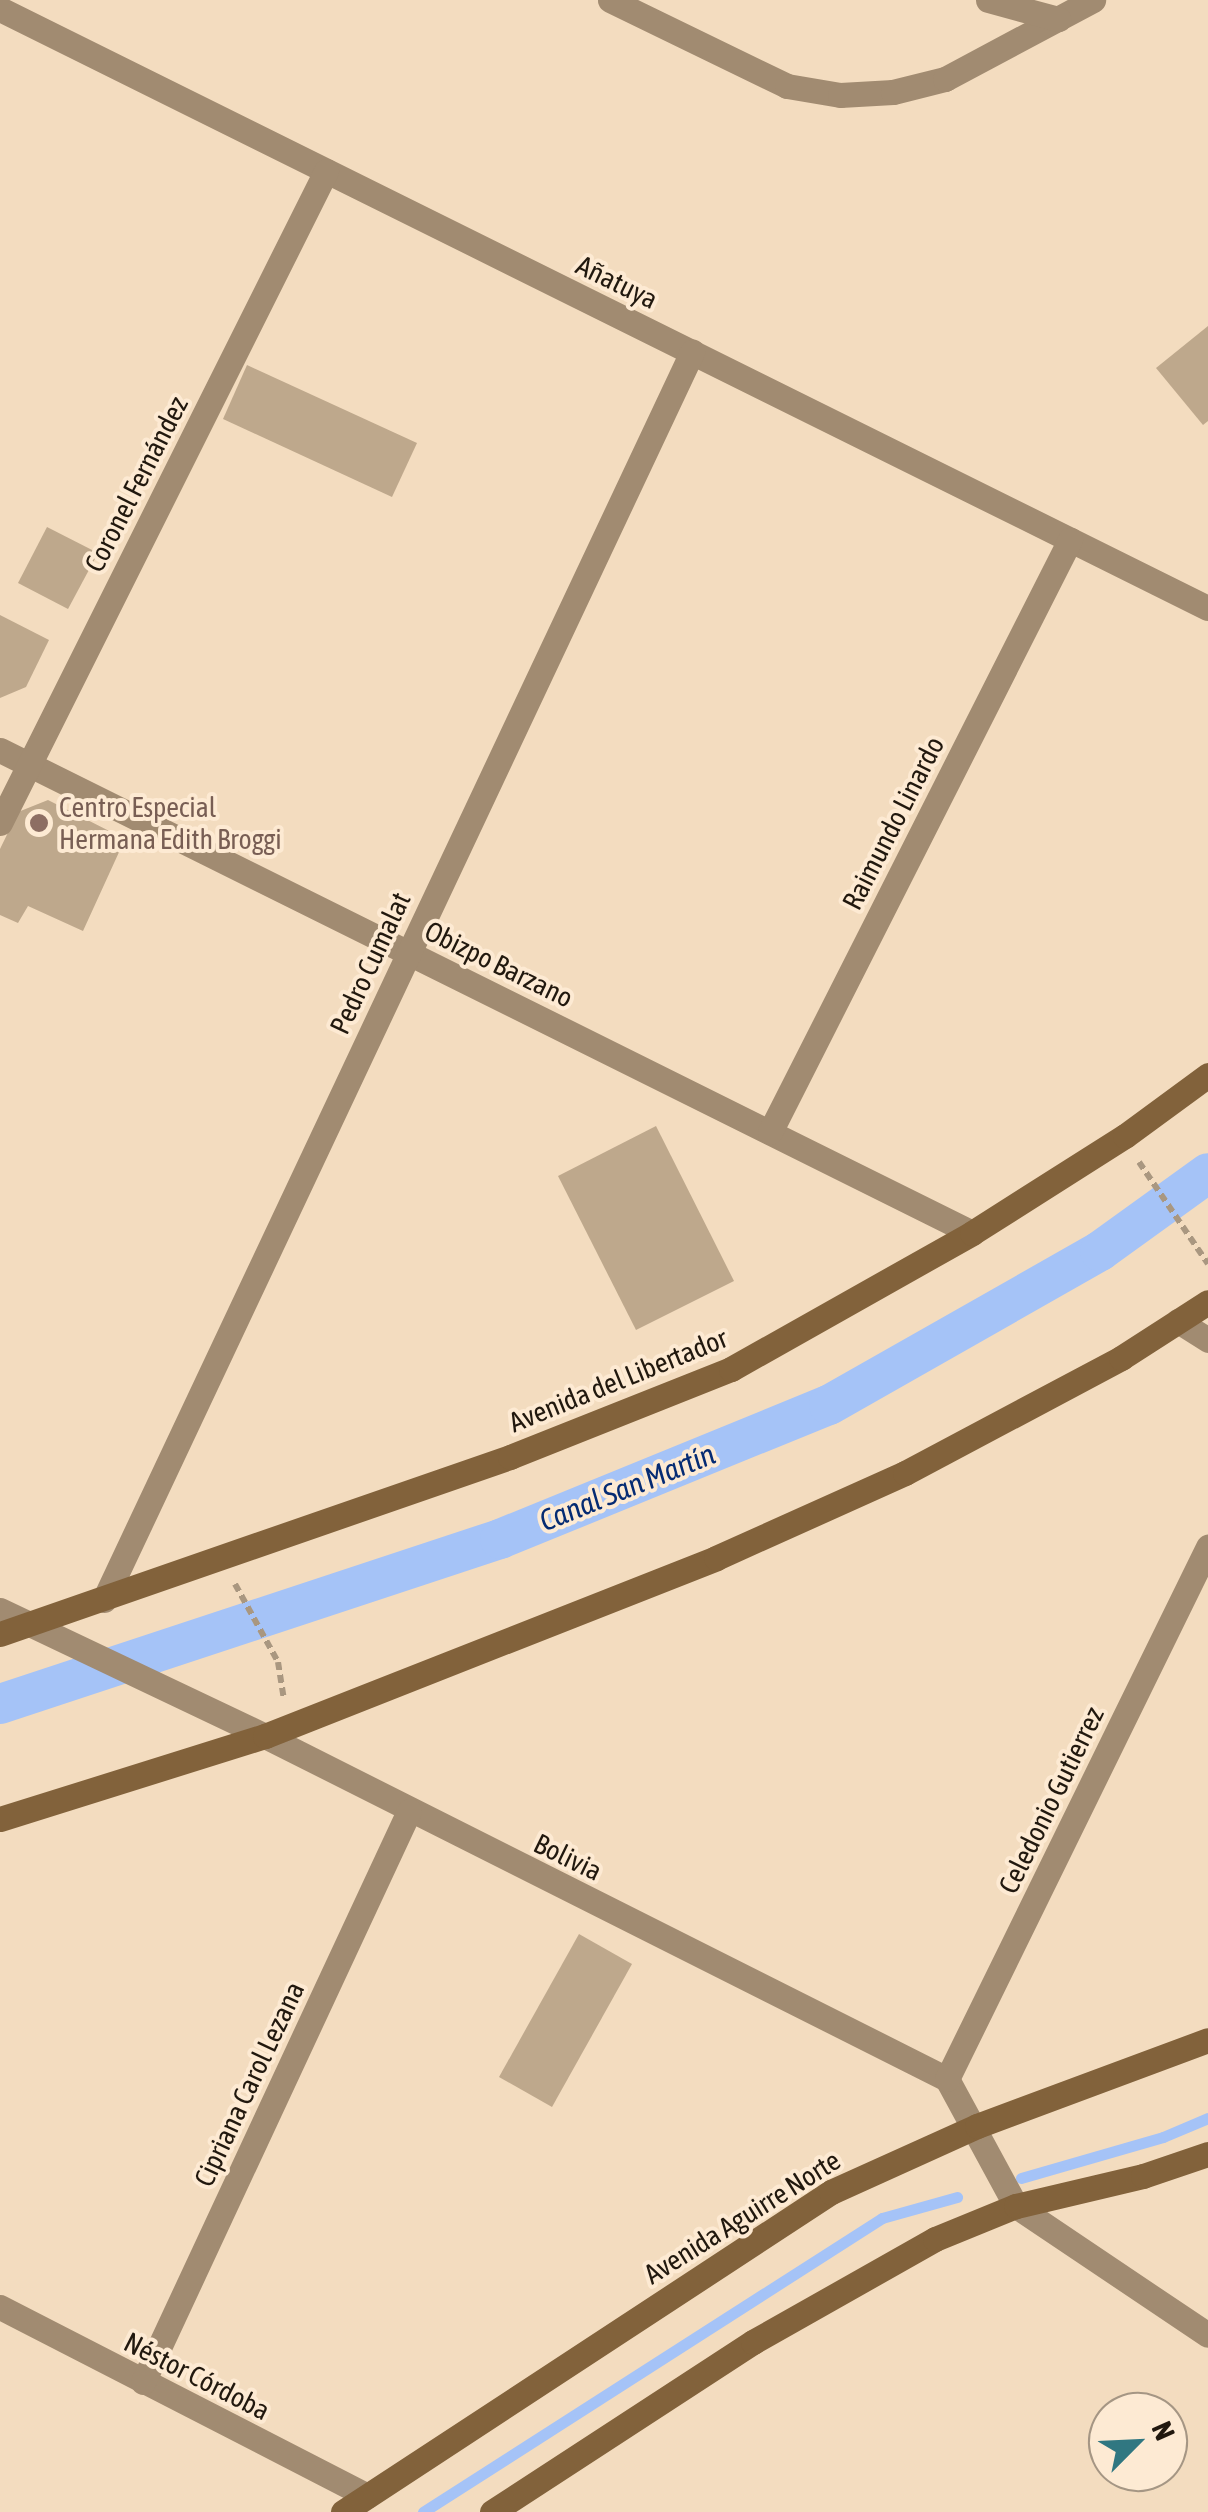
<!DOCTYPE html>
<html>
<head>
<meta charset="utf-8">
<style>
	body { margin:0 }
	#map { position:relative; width:1208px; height:2512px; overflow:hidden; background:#f3dcbf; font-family:"Asap Condensed",sans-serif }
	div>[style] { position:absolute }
	.stream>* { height:11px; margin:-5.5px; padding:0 5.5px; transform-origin:5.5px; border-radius:5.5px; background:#a5c3f7 }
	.canal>* { height:40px; margin:-20px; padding:0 20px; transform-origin:20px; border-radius:20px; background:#a5c3f7 }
	.building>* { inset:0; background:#bea88c }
	.path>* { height:6px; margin-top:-3px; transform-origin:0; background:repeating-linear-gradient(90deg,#a99780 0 8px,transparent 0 13px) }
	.street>* { height:25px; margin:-12.5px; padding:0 12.5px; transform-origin:12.5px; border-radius:12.5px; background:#a18b71 }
	.secondary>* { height:25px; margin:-12.5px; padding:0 12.5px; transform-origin:12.5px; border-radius:12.5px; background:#82623b }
	.dots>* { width:28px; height:28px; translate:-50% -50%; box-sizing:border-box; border:5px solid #fdead3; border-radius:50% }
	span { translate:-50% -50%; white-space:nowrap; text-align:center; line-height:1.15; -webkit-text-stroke:8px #fdead3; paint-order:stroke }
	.street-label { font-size:28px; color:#21180e }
	.education-label { font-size:28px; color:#785e54 }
	.left { translate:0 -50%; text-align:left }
	.water-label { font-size:30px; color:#052b73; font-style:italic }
	.north { position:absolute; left:1088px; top:2392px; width:100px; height:100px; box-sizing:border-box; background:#fdead3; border:2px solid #a59684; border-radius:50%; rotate:66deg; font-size:28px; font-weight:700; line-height:40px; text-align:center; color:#21180e }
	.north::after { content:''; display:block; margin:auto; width:35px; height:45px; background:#307781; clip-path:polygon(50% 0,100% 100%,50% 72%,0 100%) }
</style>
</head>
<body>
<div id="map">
	<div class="stream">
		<div style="left:1021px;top:2178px;width:148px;rotate:-16.1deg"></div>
		<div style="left:1163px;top:2137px;width:49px;rotate:-22.9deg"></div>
		<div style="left:423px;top:2512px;width:545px;rotate:-32.64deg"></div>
		<div style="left:882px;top:2218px;width:78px;rotate:-15.6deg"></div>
	</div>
	<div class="canal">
		<div style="left:0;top:1704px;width:527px;rotate:-18.26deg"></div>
		<div style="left:500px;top:1539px;width:355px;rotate:-22.2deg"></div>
		<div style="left:829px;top:1405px;width:312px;rotate:-29.6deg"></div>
		<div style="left:1100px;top:1251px;width:133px;rotate:-35.8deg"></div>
	</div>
	<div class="building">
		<div style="clip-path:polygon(1208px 326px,1208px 421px,1203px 425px,1156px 368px)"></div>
		<div style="clip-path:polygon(247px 365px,417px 443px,392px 497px,223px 419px)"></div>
		<div style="clip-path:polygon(47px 527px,98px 553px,68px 609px,18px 583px)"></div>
		<div style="clip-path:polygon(0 615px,49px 640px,26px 687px,0 698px)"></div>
		<div style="clip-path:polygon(48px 800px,125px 839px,83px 931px,28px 906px,18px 923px,0 915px,0 849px,18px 812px)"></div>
		<div style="clip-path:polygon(656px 1126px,734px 1281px,636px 1330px,558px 1176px)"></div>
		<div style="clip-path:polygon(579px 1934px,632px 1964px,552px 2107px,499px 2077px)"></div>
	</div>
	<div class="path">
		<div style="left:1139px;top:1162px;width:123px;rotate:55.9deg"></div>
		<div style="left:235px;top:1584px;width:89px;rotate:61.1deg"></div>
		<div style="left:278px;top:1662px;width:37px;rotate:81deg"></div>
	</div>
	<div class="street">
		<div style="left:610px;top:0;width:197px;rotate:25.9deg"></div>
		<div style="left:787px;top:86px;width:54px;rotate:9.6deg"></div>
		<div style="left:840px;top:95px;width:53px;rotate:-3.2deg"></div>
		<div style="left:893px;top:92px;width:54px;rotate:-14deg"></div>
		<div style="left:945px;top:79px;width:168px;rotate:-28.1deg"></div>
		<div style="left:988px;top:0;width:73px;rotate:15.2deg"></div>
		<div style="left:0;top:9px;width:1348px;rotate:26.38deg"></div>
		<div style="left:0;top:750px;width:1085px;rotate:26.42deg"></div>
		<div style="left:0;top:823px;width:729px;rotate:-63.43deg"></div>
		<div style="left:770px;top:1132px;width:664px;rotate:-63.13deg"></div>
		<div style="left:1178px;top:1321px;width:36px;rotate:32deg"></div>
		<div style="left:104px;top:1600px;width:1380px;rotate:-64.77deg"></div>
		<div style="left:0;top:1610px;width:293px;rotate:25.4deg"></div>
		<div style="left:265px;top:1736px;width:763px;rotate:26.7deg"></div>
		<div style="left:947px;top:2079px;width:145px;rotate:61.5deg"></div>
		<div style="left:1016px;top:2206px;width:231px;rotate:33.9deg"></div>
		<div style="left:947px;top:2079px;width:593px;rotate:-63.87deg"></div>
		<div style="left:0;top:2307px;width:413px;rotate:27.2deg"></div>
		<div style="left:143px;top:2382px;width:630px;rotate:-65.02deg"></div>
	</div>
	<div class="secondary">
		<div style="left:0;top:1634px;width:540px;rotate:-19.14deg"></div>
		<div style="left:510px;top:1457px;width:238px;rotate:-21.7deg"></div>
		<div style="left:731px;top:1369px;width:277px;rotate:-29.4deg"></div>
		<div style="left:972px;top:1233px;width:181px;rotate:-32.4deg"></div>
		<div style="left:1125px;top:1136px;width:103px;rotate:-36.3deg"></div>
		<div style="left:0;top:1819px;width:278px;rotate:-17.4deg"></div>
		<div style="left:265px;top:1736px;width:485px;rotate:-21.5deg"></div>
		<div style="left:716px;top:1558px;width:207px;rotate:-24.2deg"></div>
		<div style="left:905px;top:1473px;width:245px;rotate:-28deg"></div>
		<div style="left:1121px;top:1358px;width:103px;rotate:-32.8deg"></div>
		<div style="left:343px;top:2512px;width:584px;rotate:-33.25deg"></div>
		<div style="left:831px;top:2192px;width:160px;rotate:-24.3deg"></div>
		<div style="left:977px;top:2126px;width:246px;rotate:-20.4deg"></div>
		<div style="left:492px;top:2512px;width:311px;rotate:-33.1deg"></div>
		<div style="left:753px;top:2342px;width:209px;rotate:-29.5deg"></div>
		<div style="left:935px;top:2239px;width:87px;rotate:-22.2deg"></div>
		<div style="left:1016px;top:2206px;width:130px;rotate:-13.3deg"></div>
		<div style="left:1143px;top:2176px;width:69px;rotate:-18.7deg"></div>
	</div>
	<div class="dots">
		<div style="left:39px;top:823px;background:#8d6e63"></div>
	</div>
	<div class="street-label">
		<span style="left:617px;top:282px;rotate:26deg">Añatuya</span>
		<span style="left:136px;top:484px;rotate:-63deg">Coronel Fernández</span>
		<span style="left:893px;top:823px;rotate:-63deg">Raimundo Linardo</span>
		<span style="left:370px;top:963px;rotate:-65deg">Pedro Cumalat</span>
		<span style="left:499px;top:964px;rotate:26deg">Obizpo Barzano</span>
		<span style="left:618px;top:1380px;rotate:-22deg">Avenida del Libertador</span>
		<span style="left:1051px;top:1800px;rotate:-64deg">Celedonio Gutierrez</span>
		<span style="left:568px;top:1857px;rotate:26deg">Bolivia</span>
		<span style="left:249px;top:2084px;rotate:-65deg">Cipriana Carol Lezana</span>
		<span style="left:742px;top:2217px;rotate:-32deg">Avenida Aguirre Norte</span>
		<span style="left:197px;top:2376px;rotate:27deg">Néstor Córdoba</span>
	</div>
	<div class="education-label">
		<span class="left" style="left:59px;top:823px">Centro Especial<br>Hermana Edith Broggi</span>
	</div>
	<div class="water-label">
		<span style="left:627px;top:1487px;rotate:-22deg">Canal San Martín</span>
	</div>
	<div class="north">N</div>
</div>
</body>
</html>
